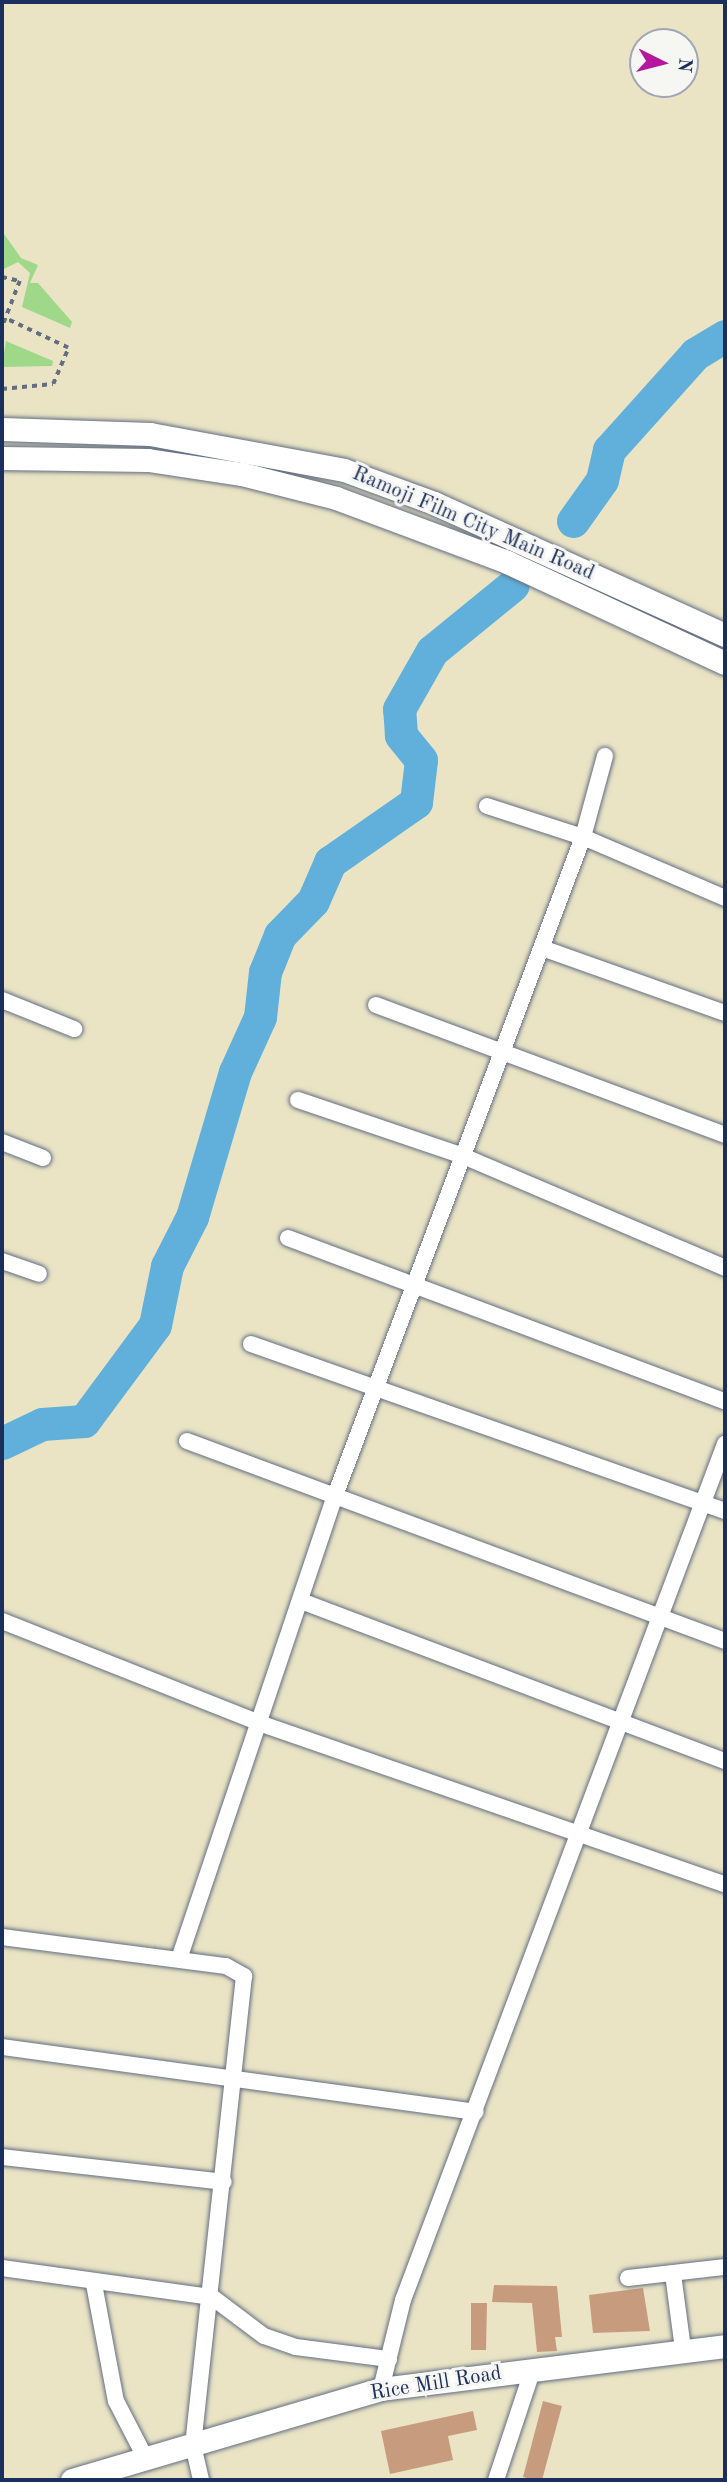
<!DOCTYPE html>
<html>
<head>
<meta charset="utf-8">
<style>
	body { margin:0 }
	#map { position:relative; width:727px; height:2482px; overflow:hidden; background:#eae4c5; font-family:"Old Standard TT",serif }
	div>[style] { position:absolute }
	.green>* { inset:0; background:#a0d88a }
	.river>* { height:33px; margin:-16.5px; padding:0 16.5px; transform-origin:16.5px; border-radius:16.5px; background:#60b0db }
	.building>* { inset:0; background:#c79c7e }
	.path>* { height:3.5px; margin-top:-1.75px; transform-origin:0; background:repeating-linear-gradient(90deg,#636e82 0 5px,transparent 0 10px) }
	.roads { filter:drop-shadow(0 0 2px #636e82) drop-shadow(0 0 2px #636e82) }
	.street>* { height:16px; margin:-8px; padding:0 8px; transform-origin:8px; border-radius:8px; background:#fff }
	.secondary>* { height:23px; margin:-11.5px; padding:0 11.5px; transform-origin:11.5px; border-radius:11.5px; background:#fff }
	span { translate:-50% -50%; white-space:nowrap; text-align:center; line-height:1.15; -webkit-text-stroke:6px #f6f6f2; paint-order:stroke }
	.street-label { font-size:21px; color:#1b2f5e }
	.frame { position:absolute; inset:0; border:4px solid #1b2f5e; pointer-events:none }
	.north { position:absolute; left:629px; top:28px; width:70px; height:70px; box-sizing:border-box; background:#f6f6f2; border:2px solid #9ea6b7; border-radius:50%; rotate:96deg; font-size:19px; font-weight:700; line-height:28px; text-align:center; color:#1b2f5e }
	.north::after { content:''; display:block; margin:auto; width:24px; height:32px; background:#b5179e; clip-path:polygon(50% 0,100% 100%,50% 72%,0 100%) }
</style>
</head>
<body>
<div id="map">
	<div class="green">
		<div style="clip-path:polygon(2px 231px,21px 258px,38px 265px,30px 283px,38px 283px,72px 322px,70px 328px,22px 307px,30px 273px,18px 262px,2px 270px)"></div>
		<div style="clip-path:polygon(6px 341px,53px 361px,52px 366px,2px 367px)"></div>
	</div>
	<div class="river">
		<div style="left:573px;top:521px;width:50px;rotate:-54.7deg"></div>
		<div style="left:602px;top:480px;width:31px;rotate:-77deg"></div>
		<div style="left:609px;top:450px;width:129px;rotate:-48.1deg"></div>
		<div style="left:695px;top:354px;width:35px;rotate:-31deg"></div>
		<div style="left:2px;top:1443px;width:44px;rotate:-25.4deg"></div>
		<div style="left:42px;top:1424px;width:42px;rotate:-4.1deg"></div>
		<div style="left:84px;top:1421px;width:119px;rotate:-53.5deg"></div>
		<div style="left:155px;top:1325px;width:60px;rotate:-78.5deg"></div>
		<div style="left:167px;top:1266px;width:55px;rotate:-63deg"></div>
		<div style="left:192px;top:1217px;width:151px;rotate:-73.5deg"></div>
		<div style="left:235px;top:1072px;width:60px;rotate:-65.6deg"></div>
		<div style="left:260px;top:1017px;width:45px;rotate:-83.7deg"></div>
		<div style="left:265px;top:972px;width:40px;rotate:-68deg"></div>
		<div style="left:280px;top:935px;width:47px;rotate:-45.9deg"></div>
		<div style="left:313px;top:901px;width:43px;rotate:-66.4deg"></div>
		<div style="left:330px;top:862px;width:105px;rotate:-34.9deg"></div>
		<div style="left:416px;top:802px;width:42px;rotate:-83.2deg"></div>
		<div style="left:421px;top:760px;width:32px;rotate:-129deg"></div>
		<div style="left:401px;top:735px;width:26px;rotate:-94deg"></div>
		<div style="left:399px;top:709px;width:67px;rotate:-60.4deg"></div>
		<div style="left:432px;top:651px;width:104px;rotate:-39.2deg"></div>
	</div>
	<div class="building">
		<div style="clip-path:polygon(494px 2285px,557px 2286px,562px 2337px,555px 2337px,557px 2351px,537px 2352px,532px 2303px,492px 2302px)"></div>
		<div style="clip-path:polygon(643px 2288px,650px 2331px,593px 2333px,589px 2295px)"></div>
		<div style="clip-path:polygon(471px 2303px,487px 2303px,486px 2350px,471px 2350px)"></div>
		<div style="clip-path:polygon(543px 2401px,562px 2406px,542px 2480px,534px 2480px,523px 2477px)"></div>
		<div style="clip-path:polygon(473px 2411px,477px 2430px,448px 2436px,453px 2460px,390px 2474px,381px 2431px)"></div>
	</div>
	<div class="path">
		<div style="left:2px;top:277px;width:18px;rotate:13deg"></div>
		<div style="left:20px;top:281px;width:50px;rotate:111deg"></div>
		<div style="left:2px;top:389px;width:51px;rotate:-5.6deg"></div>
		<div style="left:53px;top:384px;width:39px;rotate:-67deg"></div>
		<div style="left:68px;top:348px;width:68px;rotate:-154.9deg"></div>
	</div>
	<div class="roads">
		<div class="street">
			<div style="left:487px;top:806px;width:101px;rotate:17.9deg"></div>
			<div style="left:583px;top:837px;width:155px;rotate:23.2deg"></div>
			<div style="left:542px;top:948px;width:194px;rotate:19.6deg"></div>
			<div style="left:2px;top:1000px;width:78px;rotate:21.9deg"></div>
			<div style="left:376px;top:1005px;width:372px;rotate:20.4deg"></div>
			<div style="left:298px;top:1100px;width:174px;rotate:18.7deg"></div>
			<div style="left:463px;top:1156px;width:285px;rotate:23.1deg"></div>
			<div style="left:2px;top:1142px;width:44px;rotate:21.3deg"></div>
			<div style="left:288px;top:1238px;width:466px;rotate:20.5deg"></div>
			<div style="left:2px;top:1261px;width:39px;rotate:19deg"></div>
			<div style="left:251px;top:1344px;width:503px;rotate:19.41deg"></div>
			<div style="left:187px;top:1441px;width:574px;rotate:20.39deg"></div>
			<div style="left:301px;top:1601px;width:453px;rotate:20.7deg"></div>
			<div style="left:2px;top:1621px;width:277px;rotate:21.6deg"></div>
			<div style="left:259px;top:1723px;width:493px;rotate:19.1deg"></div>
			<div style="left:2px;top:1937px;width:226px;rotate:7.4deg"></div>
			<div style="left:226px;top:1966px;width:21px;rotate:29deg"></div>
			<div style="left:244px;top:1976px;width:472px;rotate:96.2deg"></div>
			<div style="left:193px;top:2445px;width:36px;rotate:77deg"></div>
			<div style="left:179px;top:1959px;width:492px;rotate:-71.4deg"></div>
			<div style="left:336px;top:1493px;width:701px;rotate:-69.37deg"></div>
			<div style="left:583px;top:837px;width:84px;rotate:-74.8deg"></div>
			<div style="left:2px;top:2047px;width:478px;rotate:7.8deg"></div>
			<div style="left:2px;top:2157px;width:223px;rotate:6.4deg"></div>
			<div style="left:2px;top:2268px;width:212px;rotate:7.9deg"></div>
			<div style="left:212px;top:2297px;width:65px;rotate:36.9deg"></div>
			<div style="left:264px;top:2336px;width:34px;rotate:19deg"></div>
			<div style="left:296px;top:2347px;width:94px;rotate:7.4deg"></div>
			<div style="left:673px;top:2274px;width:76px;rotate:82.4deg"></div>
			<div style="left:628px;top:2278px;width:98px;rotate:-6.5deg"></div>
			<div style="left:94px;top:2284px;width:119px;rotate:79.4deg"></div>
			<div style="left:116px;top:2401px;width:65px;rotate:62.7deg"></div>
			<div style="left:381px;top:2389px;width:92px;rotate:-76.1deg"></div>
			<div style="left:403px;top:2300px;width:915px;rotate:-69.39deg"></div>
			<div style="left:496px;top:2480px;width:117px;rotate:-71.6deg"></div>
		</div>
		<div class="secondary">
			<div style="left:2px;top:429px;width:148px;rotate:1.9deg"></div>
			<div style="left:150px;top:434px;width:197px;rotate:10.5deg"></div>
			<div style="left:344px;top:470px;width:96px;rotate:20.1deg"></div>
			<div style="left:434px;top:503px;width:320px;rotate:24.4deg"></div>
			<div style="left:2px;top:458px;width:146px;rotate:0.8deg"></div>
			<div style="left:148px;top:460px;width:95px;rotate:8.5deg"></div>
			<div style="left:242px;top:474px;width:97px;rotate:14.3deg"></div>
			<div style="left:336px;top:498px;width:183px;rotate:20.5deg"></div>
			<div style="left:507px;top:562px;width:240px;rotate:24.9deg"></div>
			<div style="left:72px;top:2480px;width:322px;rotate:-16.4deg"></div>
			<div style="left:381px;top:2389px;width:347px;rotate:-7.1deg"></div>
		</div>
	</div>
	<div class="street-label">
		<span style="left:473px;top:524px;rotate:23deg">Ramoji Film City Main Road</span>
		<span style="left:436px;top:2384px;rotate:-9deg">Rice Mill Road</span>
	</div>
	<div class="frame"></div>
	<div class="north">N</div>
</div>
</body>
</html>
